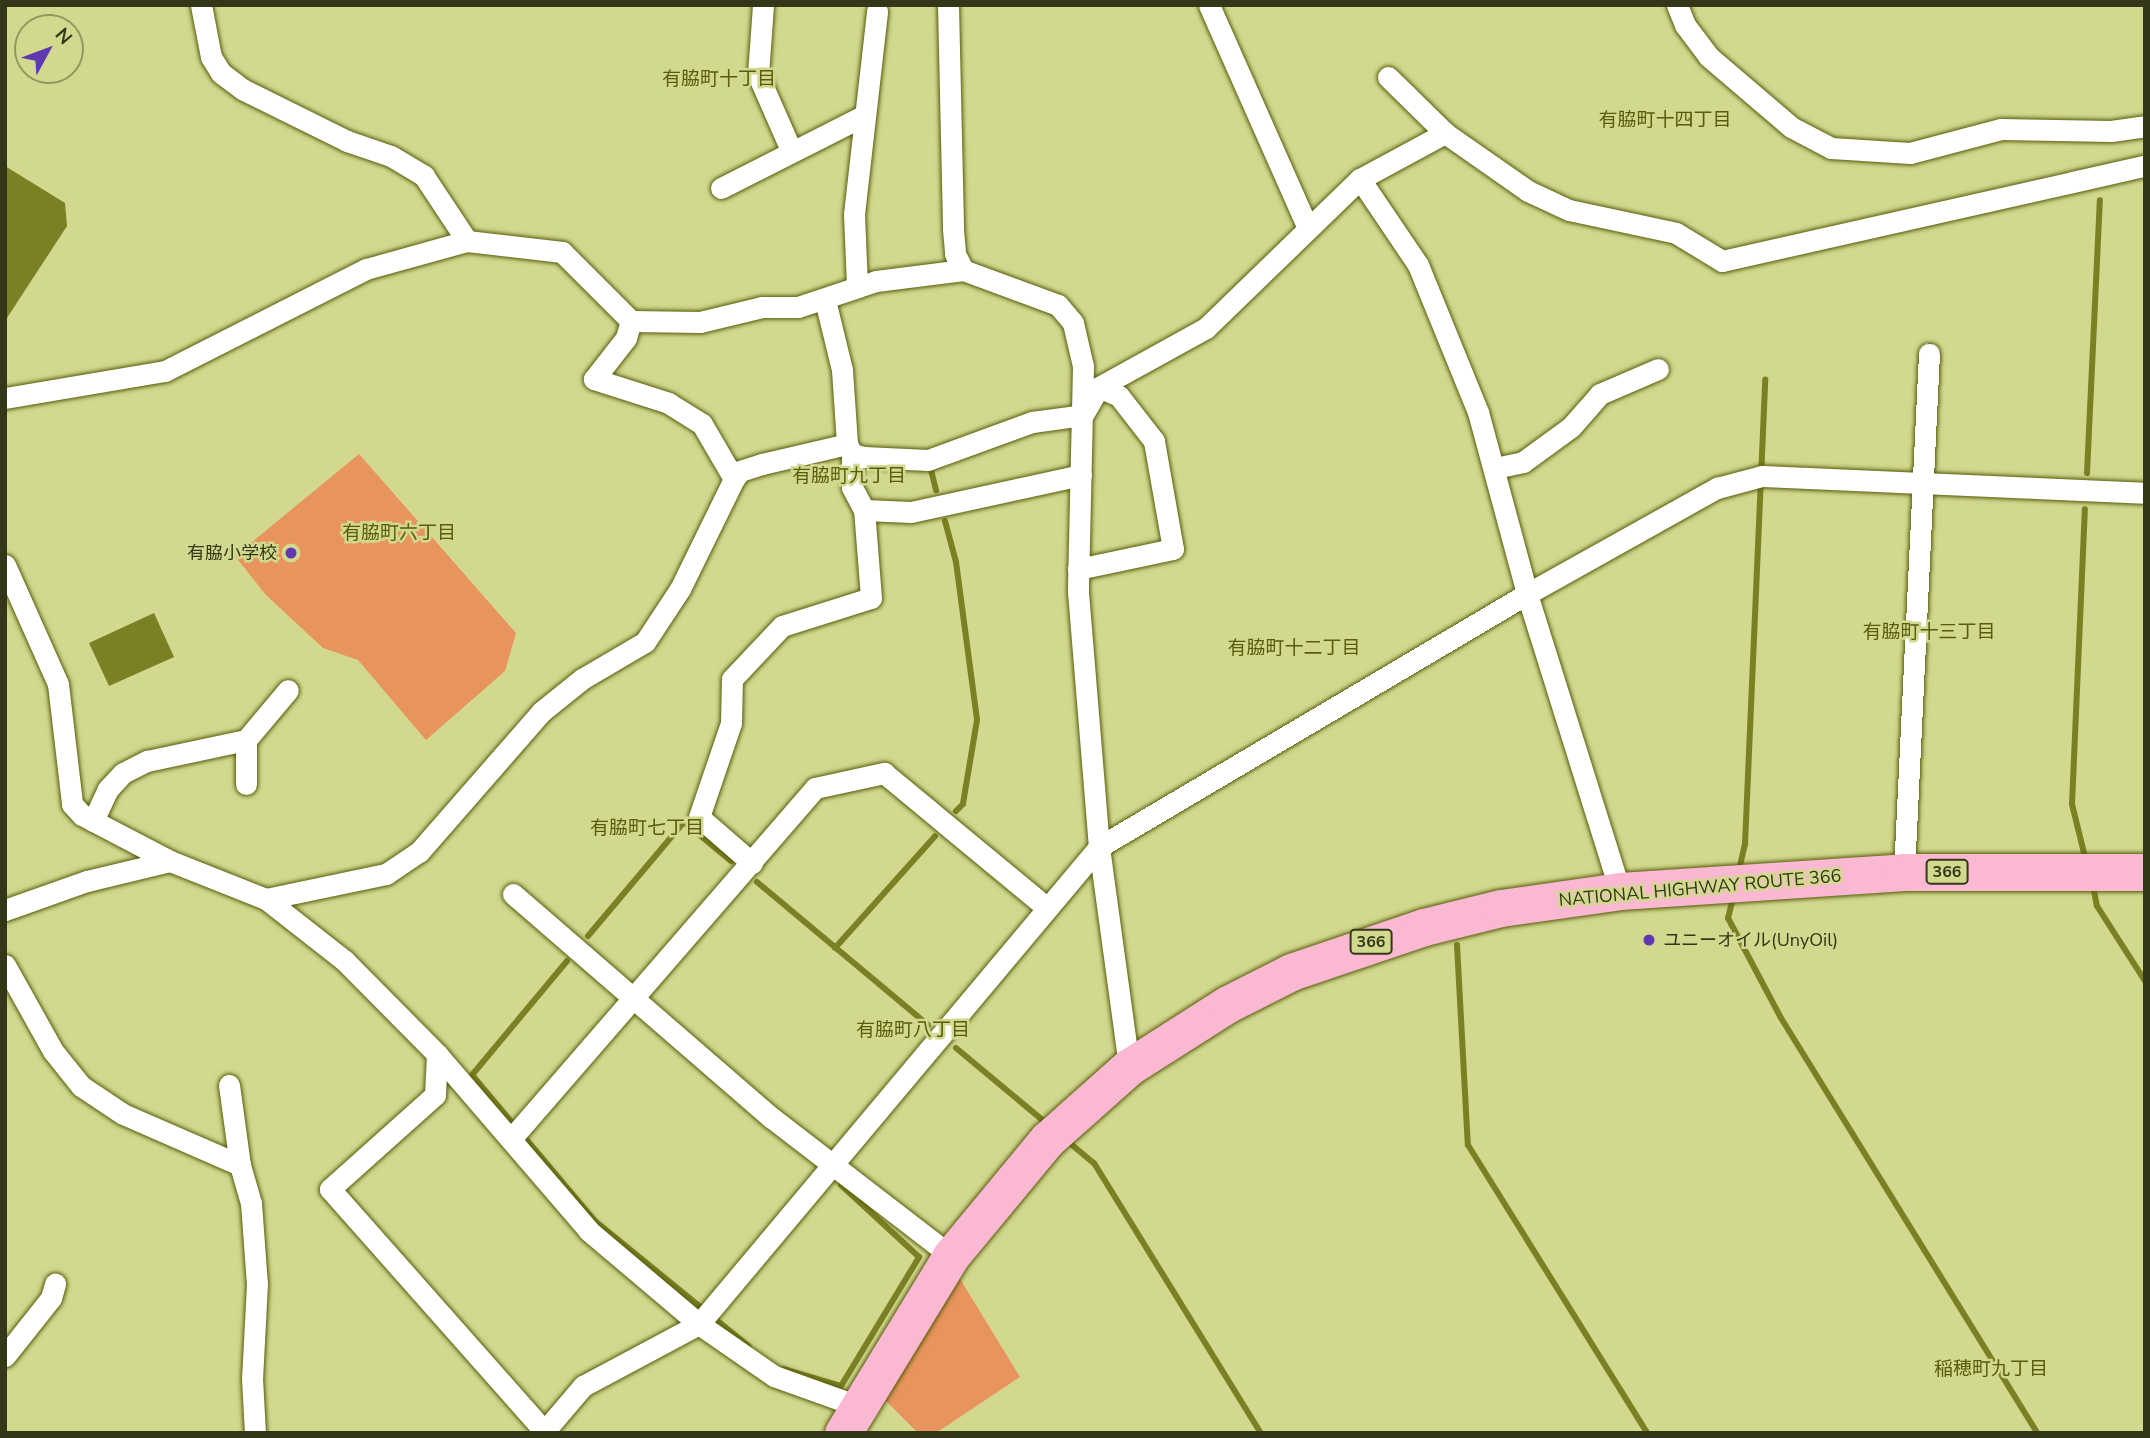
<!DOCTYPE html>
<html>
<head>
<meta charset="utf-8">
<style>
	body { margin:0 }
	#map { position:relative; width:2150px; height:1438px; overflow:hidden; background:#d2d98e; font-family:"Nunito Sans","Noto Sans JP",sans-serif }
	div>[style] { position:absolute }
	.green>* { inset:0; background:#e8945d }
	.water>* { inset:0; background:#7a8023 }
	.stream>* { height:6px; margin:-3px; padding:0 3px; transform-origin:3px; border-radius:3px; background:#7a8023 }
	.roads { filter:drop-shadow(0 0 2px #585c0b) drop-shadow(0 0 2px #585c0b) }
	.street>* { height:21px; margin:-10.5px; padding:0 10.5px; transform-origin:10.5px; border-radius:10.5px; background:#fff }
	.highway>* { height:37px; margin:-18.5px; padding:0 18.5px; transform-origin:18.5px; border-radius:18.5px; background:#fbb8d3 }
	.dots>* { width:19px; height:19px; translate:-50% -50%; box-sizing:border-box; border:4px solid #d2d98e; border-radius:50% }
	span { translate:-50% -50%; white-space:nowrap; text-align:center; line-height:1.15; -webkit-text-stroke:5px #d2d98e; paint-order:stroke }
	.shield-label span { padding:2px 5px; background:#d2d98e; border:2px solid; border-radius:5px; -webkit-text-stroke-width:0 }
	.shield-label { font-size:16px; color:#343618; font-weight:700 }
	.poi-label { font-size:18px; color:#343618 }
	.right { translate:-100% -50%; text-align:right }
	.left { translate:0 -50%; text-align:left }
	.street-label { font-size:18px; color:#343618 }
	.neighbourhood-label { font-size:19px; color:#585c0b }
	.frame { position:absolute; inset:0; border:7px solid #343618; pointer-events:none }
	.north { position:absolute; left:14px; top:14px; width:70px; height:70px; box-sizing:border-box; background:#d2d98e; border:2px solid #93985f; border-radius:50%; rotate:49deg; font-size:19px; font-weight:700; line-height:28px; text-align:center; color:#343618 }
	.north::after { content:''; display:block; margin:auto; width:24px; height:32px; background:#6039b1; clip-path:polygon(50% 0,100% 100%,50% 72%,0 100%) }
</style>
</head>
<body>
<div id="map">
	<div class="green">
		<div style="clip-path:polygon(359px 454px,516px 633px,505px 671px,426px 740px,358px 660px,323px 648px,266px 595px,235px 556px)"></div>
		<div style="clip-path:polygon(954px 1269px,1020px 1377px,936px 1433px,918px 1433px,883px 1398px)"></div>
	</div>
	<div class="water">
		<div style="clip-path:polygon(5px 166px,65px 203px,67px 226px,5px 321px)"></div>
		<div style="clip-path:polygon(154px 613px,174px 657px,109px 686px,89px 643px)"></div>
	</div>
	<div class="stream">
		<div style="left:931px;top:470px;width:21px;rotate:76deg"></div>
		<div style="left:2087px;top:473px;width:273px;rotate:-87.3deg"></div>
		<div style="left:945px;top:521px;width:42px;rotate:75deg"></div>
		<div style="left:956px;top:562px;width:159px;rotate:82.4deg"></div>
		<div style="left:977px;top:720px;width:85px;rotate:99.5deg"></div>
		<div style="left:963px;top:804px;width:10px;rotate:135deg"></div>
		<div style="left:2084px;top:853px;width:50px;rotate:-103.8deg"></div>
		<div style="left:2072px;top:804px;width:295px;rotate:-87.5deg"></div>
		<div style="left:1739px;top:870px;width:27px;rotate:-77deg"></div>
		<div style="left:1745px;top:844px;width:465px;rotate:-87.5deg"></div>
		<div style="left:757px;top:882px;width:223px;rotate:39.9deg"></div>
		<div style="left:2094px;top:891px;width:15px;rotate:79deg"></div>
		<div style="left:2097px;top:906px;width:89px;rotate:57.4deg"></div>
		<div style="left:1734px;top:894px;width:25px;rotate:104deg"></div>
		<div style="left:1728px;top:918px;width:113px;rotate:62.1deg"></div>
		<div style="left:1781px;top:1018px;width:488px;rotate:58.3deg"></div>
		<div style="left:588px;top:936px;width:149px;rotate:-49.9deg"></div>
		<div style="left:684px;top:822px;width:61px;rotate:39.7deg"></div>
		<div style="left:1457px;top:945px;width:200px;rotate:86.9deg"></div>
		<div style="left:1468px;top:1145px;width:339px;rotate:58.1deg"></div>
		<div style="left:835px;top:948px;width:150px;rotate:-48.2deg"></div>
		<div style="left:567px;top:961px;width:148px;rotate:129.8deg"></div>
		<div style="left:472px;top:1075px;width:191px;rotate:49.9deg"></div>
		<div style="left:595px;top:1221px;width:198px;rotate:39.2deg"></div>
		<div style="left:956px;top:1048px;width:117px;rotate:39.8deg"></div>
		<div style="left:1065px;top:1139px;width:38px;rotate:40deg"></div>
		<div style="left:1094px;top:1163px;width:317px;rotate:58.3deg"></div>
		<div style="left:784px;top:1369px;width:59px;rotate:16.6deg"></div>
		<div style="left:841px;top:1386px;width:151px;rotate:-58.8deg"></div>
		<div style="left:919px;top:1257px;width:106px;rotate:-137.3deg"></div>
	</div>
	<div class="roads">
		<div class="street">
			<div style="left:201px;top:5px;width:53px;rotate:79.1deg"></div>
			<div style="left:211px;top:57px;width:19px;rotate:58deg"></div>
			<div style="left:221px;top:73px;width:26px;rotate:37deg"></div>
			<div style="left:242px;top:89px;width:117px;rotate:26.3deg"></div>
			<div style="left:347px;top:141px;width:46px;rotate:18.8deg"></div>
			<div style="left:391px;top:156px;width:39px;rotate:31deg"></div>
			<div style="left:424px;top:176px;width:78px;rotate:56.5deg"></div>
			<div style="left:763px;top:5px;width:70px;rotate:94.1deg"></div>
			<div style="left:758px;top:75px;width:82px;rotate:66.3deg"></div>
			<div style="left:948px;top:5px;width:224px;rotate:88.7deg"></div>
			<div style="left:953px;top:229px;width:25px;rotate:85deg"></div>
			<div style="left:955px;top:254px;width:18px;rotate:63deg"></div>
			<div style="left:1209px;top:5px;width:242px;rotate:66.1deg"></div>
			<div style="left:1677px;top:5px;width:22px;rotate:68deg"></div>
			<div style="left:1685px;top:25px;width:39px;rotate:53deg"></div>
			<div style="left:1708px;top:56px;width:109px;rotate:40.5deg"></div>
			<div style="left:1791px;top:127px;width:45px;rotate:27.7deg"></div>
			<div style="left:1831px;top:148px;width:79px;rotate:3.6deg"></div>
			<div style="left:1910px;top:153px;width:94px;rotate:-14.8deg"></div>
			<div style="left:2001px;top:129px;width:110px;rotate:1deg"></div>
			<div style="left:2111px;top:131px;width:34px;rotate:-8deg"></div>
			<div style="left:1388px;top:77px;width:80px;rotate:44.5deg"></div>
			<div style="left:1445px;top:133px;width:101px;rotate:34.9deg"></div>
			<div style="left:1528px;top:191px;width:45px;rotate:24.9deg"></div>
			<div style="left:1569px;top:210px;width:109px;rotate:12.1deg"></div>
			<div style="left:1676px;top:233px;width:54px;rotate:31.3deg"></div>
			<div style="left:1722px;top:261px;width:434px;rotate:-12.7deg"></div>
			<div style="left:1360px;top:179px;width:104px;rotate:56deg"></div>
			<div style="left:1418px;top:265px;width:159px;rotate:67.8deg"></div>
			<div style="left:1478px;top:412px;width:188px;rotate:74.9deg"></div>
			<div style="left:1527px;top:594px;width:311px;rotate:72.6deg"></div>
			<div style="left:721px;top:188px;width:159px;rotate:-26.9deg"></div>
			<div style="left:857px;top:286px;width:72px;rotate:-92.4deg"></div>
			<div style="left:854px;top:214px;width:204px;rotate:-83.5deg"></div>
			<div style="left:825px;top:300px;width:72px;rotate:76.3deg"></div>
			<div style="left:842px;top:370px;width:74px;rotate:86.1deg"></div>
			<div style="left:5px;top:398px;width:162px;rotate:-9.6deg"></div>
			<div style="left:165px;top:371px;width:225px;rotate:-26.9deg"></div>
			<div style="left:366px;top:269px;width:105px;rotate:-15.5deg"></div>
			<div style="left:467px;top:241px;width:96px;rotate:6.6deg"></div>
			<div style="left:562px;top:252px;width:98px;rotate:45deg"></div>
			<div style="left:631px;top:321px;width:69px;rotate:0.8deg"></div>
			<div style="left:700px;top:322px;width:64px;rotate:-13.6deg"></div>
			<div style="left:762px;top:307px;width:36px"></div>
			<div style="left:798px;top:307px;width:82px;rotate:-18.4deg"></div>
			<div style="left:876px;top:281px;width:88px;rotate:-7.2deg"></div>
			<div style="left:963px;top:270px;width:101px;rotate:20.2deg"></div>
			<div style="left:1058px;top:305px;width:23px;rotate:50deg"></div>
			<div style="left:1073px;top:323px;width:44px;rotate:76.9deg"></div>
			<div style="left:1083px;top:366px;width:226px;rotate:91.3deg"></div>
			<div style="left:1078px;top:592px;width:256px;rotate:85.3deg"></div>
			<div style="left:1099px;top:847px;width:222px;rotate:82.2deg"></div>
			<div style="left:1084px;top:413px;width:30px;rotate:-60deg"></div>
			<div style="left:1099px;top:387px;width:122px;rotate:-28.9deg"></div>
			<div style="left:1206px;top:328px;width:214px;rotate:-44.1deg"></div>
			<div style="left:1360px;top:179px;width:97px;rotate:-28.4deg"></div>
			<div style="left:1495px;top:468px;width:29px;rotate:-12deg"></div>
			<div style="left:1523px;top:462px;width:59px;rotate:-36.1deg"></div>
			<div style="left:1571px;top:427px;width:44px;rotate:-48.7deg"></div>
			<div style="left:1600px;top:394px;width:63px;rotate:-23.3deg"></div>
			<div style="left:734px;top:479px;width:10px;rotate:-53deg"></div>
			<div style="left:740px;top:471px;width:23px;rotate:-18deg"></div>
			<div style="left:762px;top:464px;width:87px;rotate:-13.2deg"></div>
			<div style="left:847px;top:444px;width:11px;rotate:63deg"></div>
			<div style="left:852px;top:454px;width:12px;rotate:14deg"></div>
			<div style="left:864px;top:457px;width:64px;rotate:2.7deg"></div>
			<div style="left:928px;top:460px;width:111px;rotate:-20.1deg"></div>
			<div style="left:1032px;top:422px;width:51px;rotate:-7.8deg"></div>
			<div style="left:864px;top:510px;width:47px;rotate:2.4deg"></div>
			<div style="left:911px;top:512px;width:174px;rotate:-12.3deg"></div>
			<div style="left:5px;top:565px;width:130px;rotate:66deg"></div>
			<div style="left:58px;top:684px;width:121px;rotate:83.3deg"></div>
			<div style="left:72px;top:804px;width:15px;rotate:48deg"></div>
			<div style="left:82px;top:815px;width:99px;rotate:27.6deg"></div>
			<div style="left:170px;top:861px;width:103px;rotate:21.6deg"></div>
			<div style="left:266px;top:899px;width:100px;rotate:38.1deg"></div>
			<div style="left:345px;top:961px;width:131px;rotate:45.3deg"></div>
			<div style="left:437px;top:1054px;width:233px;rotate:49.3deg"></div>
			<div style="left:589px;top:1231px;width:144px;rotate:40.2deg"></div>
			<div style="left:699px;top:1324px;width:91px;rotate:34.7deg"></div>
			<div style="left:774px;top:1376px;width:89px;rotate:19.7deg"></div>
			<div style="left:1078px;top:569px;width:97px;rotate:-11.9deg"></div>
			<div style="left:1173px;top:549px;width:110px;rotate:-100deg"></div>
			<div style="left:1154px;top:441px;width:57px;rotate:-127.9deg"></div>
			<div style="left:1119px;top:396px;width:22px;rotate:-156deg"></div>
			<div style="left:246px;top:784px;width:44px;rotate:-90deg"></div>
			<div style="left:93px;top:821px;width:35px;rotate:-65deg"></div>
			<div style="left:108px;top:789px;width:22px;rotate:-47deg"></div>
			<div style="left:123px;top:773px;width:27px;rotate:-27deg"></div>
			<div style="left:147px;top:761px;width:101px;rotate:-12deg"></div>
			<div style="left:246px;top:740px;width:65px;rotate:-50deg"></div>
			<div style="left:752px;top:863px;width:70px;rotate:-139deg"></div>
			<div style="left:699px;top:817px;width:99px;rotate:-71.2deg"></div>
			<div style="left:731px;top:723px;width:44px;rotate:-88.7deg"></div>
			<div style="left:732px;top:679px;width:73px;rotate:-46.7deg"></div>
			<div style="left:782px;top:626px;width:93px;rotate:-17.5deg"></div>
			<div style="left:871px;top:598px;width:88px;rotate:-94.5deg"></div>
			<div style="left:864px;top:510px;width:26px;rotate:-118deg"></div>
			<div style="left:852px;top:487px;width:33px;rotate:-90deg"></div>
			<div style="left:1904px;top:872px;width:519px;rotate:-87.24deg"></div>
			<div style="left:513px;top:894px;width:342px;rotate:40.9deg"></div>
			<div style="left:772px;top:1118px;width:226px;rotate:37.6deg"></div>
			<div style="left:266px;top:899px;width:123px;rotate:-11.8deg"></div>
			<div style="left:386px;top:874px;width:40px;rotate:-34deg"></div>
			<div style="left:419px;top:852px;width:186px;rotate:-48.9deg"></div>
			<div style="left:541px;top:712px;width:53px;rotate:-38.8deg"></div>
			<div style="left:582px;top:679px;width:73px;rotate:-30.4deg"></div>
			<div style="left:645px;top:642px;width:64px;rotate:-56.6deg"></div>
			<div style="left:680px;top:589px;width:123px;rotate:-63.9deg"></div>
			<div style="left:734px;top:479px;width:64px;rotate:-120.2deg"></div>
			<div style="left:702px;top:424px;width:39px;rotate:-148deg"></div>
			<div style="left:669px;top:403px;width:79px;rotate:-162.3deg"></div>
			<div style="left:594px;top:379px;width:52px;rotate:-52deg"></div>
			<div style="left:626px;top:338px;width:18px;rotate:-74deg"></div>
			<div style="left:5px;top:910px;width:87px;rotate:-19.5deg"></div>
			<div style="left:87px;top:881px;width:85px;rotate:-13.5deg"></div>
			<div style="left:5px;top:965px;width:98px;rotate:60.8deg"></div>
			<div style="left:53px;top:1051px;width:45px;rotate:51.3deg"></div>
			<div style="left:81px;top:1086px;width:50px;rotate:33.7deg"></div>
			<div style="left:123px;top:1114px;width:128px;rotate:23.6deg"></div>
			<div style="left:240px;top:1165px;width:40px;rotate:74deg"></div>
			<div style="left:251px;top:1203px;width:81px;rotate:85.8deg"></div>
			<div style="left:257px;top:1284px;width:94px;rotate:93deg"></div>
			<div style="left:252px;top:1378px;width:55px;rotate:86.9deg"></div>
			<div style="left:437px;top:1054px;width:41px;rotate:92.8deg"></div>
			<div style="left:435px;top:1095px;width:141px;rotate:138.2deg"></div>
			<div style="left:330px;top:1189px;width:322px;rotate:48.5deg"></div>
			<div style="left:229px;top:1085px;width:81px;rotate:82.2deg"></div>
			<div style="left:511px;top:1139px;width:464px;rotate:-49.1deg"></div>
			<div style="left:815px;top:788px;width:71px;rotate:-12.3deg"></div>
			<div style="left:884px;top:773px;width:212px;rotate:39.6deg"></div>
			<div style="left:5px;top:1356px;width:74px;rotate:-51.6deg"></div>
			<div style="left:51px;top:1298px;width:15px;rotate:-74deg"></div>
			<div style="left:543px;top:1433px;width:62px;rotate:-49.6deg"></div>
			<div style="left:583px;top:1386px;width:132px;rotate:-28.1deg"></div>
			<div style="left:699px;top:1324px;width:623px;rotate:-50.02deg"></div>
			<div style="left:1099px;top:847px;width:497px;rotate:-30.6deg"></div>
			<div style="left:1527px;top:594px;width:218px;rotate:-29.2deg"></div>
			<div style="left:1717px;top:488px;width:47px;rotate:-14.9deg"></div>
			<div style="left:1762px;top:476px;width:383px;rotate:2.5deg"></div>
		</div>
		<div class="highway">
			<div style="left:843px;top:1433px;width:207px;rotate:-58.6deg"></div>
			<div style="left:951px;top:1256px;width:151px;rotate:-50.4deg"></div>
			<div style="left:1047px;top:1140px;width:110px;rotate:-41.7deg"></div>
			<div style="left:1129px;top:1067px;width:117px;rotate:-32.5deg"></div>
			<div style="left:1228px;top:1004px;width:71px;rotate:-26.9deg"></div>
			<div style="left:1291px;top:972px;width:140px;rotate:-18.7deg"></div>
			<div style="left:1424px;top:927px;width:79px;rotate:-13.9deg"></div>
			<div style="left:1501px;top:908px;width:120px;rotate:-8.1deg"></div>
			<div style="left:1620px;top:891px;width:285px;rotate:-3.8deg"></div>
			<div style="left:1904px;top:872px;width:241px"></div>
		</div>
	</div>
	<div class="dots">
		<div style="left:291px;top:553px;background:#6039b1"></div>
		<div style="left:1649px;top:940px;background:#6039b1"></div>
	</div>
	<div class="shield-label">
		<span style="left:1947px;top:872px">366</span>
		<span style="left:1371px;top:942px">366</span>
	</div>
	<div class="poi-label">
		<span class="right" style="left:277px;top:553px">有脇小学校</span>
		<span class="left" style="left:1663px;top:940px">ユニーオイル(UnyOil)</span>
	</div>
	<div class="street-label">
		<span style="left:1700px;top:888px;rotate:-5deg">NATIONAL HIGHWAY ROUTE 366</span>
	</div>
	<div class="neighbourhood-label">
		<span style="left:719px;top:80px">有脇町十丁目</span>
		<span style="left:1665px;top:121px">有脇町十四丁目</span>
		<span style="left:849px;top:477px">有脇町九丁目</span>
		<span style="left:399px;top:534px">有脇町六丁目</span>
		<span style="left:1929px;top:633px">有脇町十三丁目</span>
		<span style="left:1294px;top:649px">有脇町十二丁目</span>
		<span style="left:647px;top:829px">有脇町七丁目</span>
		<span style="left:913px;top:1031px">有脇町八丁目</span>
		<span style="left:1991px;top:1370px">稲穂町九丁目</span>
	</div>
	<div class="frame"></div>
	<div class="north">N</div>
</div>
</body>
</html>
